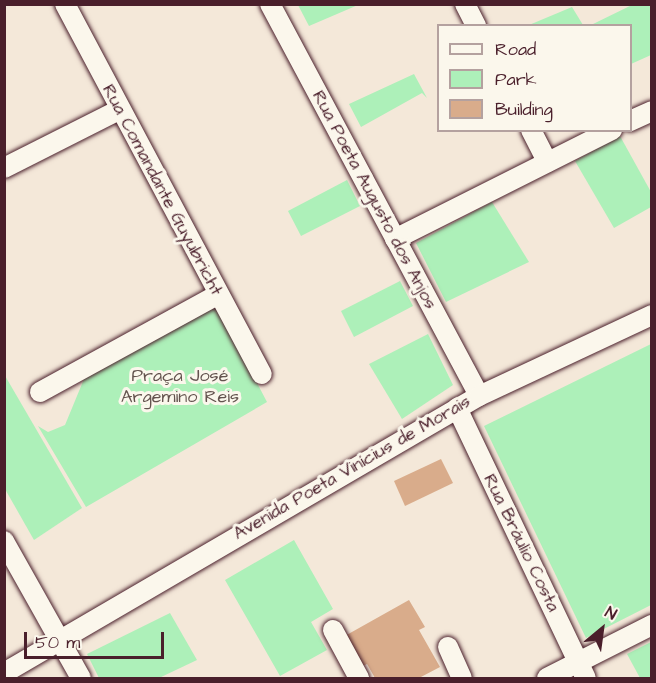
<!DOCTYPE html>
<html>
<head>
<meta charset="utf-8">
<style>
	body { margin:0 }
	#map { position:relative; width:656px; height:683px; overflow:hidden; background:#f4e8d9; font-family:"Architects Daughter",sans-serif }
	div>[style] { position:absolute }
	.green>* { inset:0; background:#adf0b9 }
	.building>* { inset:0; background:#d9ac8b }
	.roads { filter:drop-shadow(0 0 2px #4a1f2b) drop-shadow(0 0 2px #4a1f2b) }
	.minor>* { height:20px; margin:-10px; padding:0 10px; transform-origin:10px; border-radius:10px; background:#fbf7ec }
	span { translate:-50% -50%; white-space:nowrap; text-align:center; line-height:1.15; -webkit-text-stroke:6px #fbf7ec; paint-order:stroke }
	.street-label { font-size:18px; color:#4a1f2b }
	.park-label { font-size:18px; color:#63534e }
	.frame { position:absolute; inset:0; border:6px solid #4a1f2b; pointer-events:none }
	.legend { position:absolute; left:437px; top:24px; width:195px; height:108px; box-sizing:border-box; background:#fbf7ec; border:2px solid #b4a19f; margin:0; padding:8px 10px; list-style:none; font-size:18px; color:#4a1f2b }
	.legend li { display:flex; align-items:center; gap:12px; height:30px }
	.legend b { width:30px; border:2px solid #b4a19f }
	.north { position:absolute; left:572px; top:599px; width:60px; height:60px; -webkit-text-stroke:4px #fbf7ec; paint-order:stroke; rotate:29deg; font-size:16px; font-weight:700; line-height:24px; text-align:center; color:#4a1f2b }
	.north::after { content:''; display:block; margin:auto; width:21px; height:27px; background:#4a1f2b; clip-path:polygon(50% 0,100% 100%,50% 72%,0 100%) }
	.scale { position:absolute; left:24px; top:632px; width:140px; height:27px; box-sizing:border-box; border:3px solid #4a1f2b; border-top:0; padding-left:8px; font-size:18px; line-height:21px; white-space:nowrap; color:#4a1f2b; -webkit-text-stroke:4px #fbf7ec; paint-order:stroke }
</style>
</head>
<body>
<div id="map">
	<div class="green">
		<div style="clip-path:polygon(634px 4px,651px 6px,651px 55px,631px 64px,630px 26px,591px 25px)"></div>
		<div style="clip-path:polygon(298px 5px,358px 5px,309px 26px)"></div>
		<div style="clip-path:polygon(572px 7px,583px 25px,529px 25px)"></div>
		<div style="clip-path:polygon(414px 74px,427px 98px,422px 93px,361px 127px,349px 104px)"></div>
		<div style="clip-path:polygon(620px 136px,651px 192px,651px 207px,614px 228px,575px 161px)"></div>
		<div style="clip-path:polygon(347px 180px,360px 206px,301px 236px,288px 211px)"></div>
		<div style="clip-path:polygon(492px 202px,529px 262px,446px 302px,416px 243px)"></div>
		<div style="clip-path:polygon(400px 281px,413px 306px,354px 337px,341px 311px)"></div>
		<div style="clip-path:polygon(215px 303px,267px 402px,86px 507px,38px 426px,48px 432px,65px 425px,84px 379px)"></div>
		<div style="clip-path:polygon(428px 334px,453px 385px,402px 419px,369px 364px)"></div>
		<div style="clip-path:polygon(651px 344px,651px 605px,586px 638px,484px 426px)"></div>
		<div style="clip-path:polygon(4px 374px,82px 508px,34px 540px,5px 489px)"></div>
		<div style="clip-path:polygon(294px 540px,333px 609px,311px 622px,327px 650px,280px 676px,225px 580px)"></div>
		<div style="clip-path:polygon(170px 613px,197px 660px,159px 678px,99px 678px,87px 654px)"></div>
		<div style="clip-path:polygon(651px 642px,651px 678px,640px 678px,627px 654px)"></div>
	</div>
	<div class="building">
		<div style="clip-path:polygon(441px 459px,453px 483px,405px 506px,394px 481px)"></div>
		<div style="clip-path:polygon(409px 600px,425px 627px,419px 630px,440px 667px,419px 678px,375px 678px,367px 664px,361px 667px,343px 637px)"></div>
	</div>
	<div class="roads">
		<div class="minor">
			<div style="left:65px;top:4px;width:419px;rotate:62deg"></div>
			<div style="left:270px;top:4px;width:444px;rotate:61.9deg"></div>
			<div style="left:465px;top:4px;width:25px;rotate:63deg"></div>
			<div style="left:630px;top:121px;width:24px;rotate:-24deg"></div>
			<div style="left:531px;top:130px;width:36px;rotate:63deg"></div>
			<div style="left:4px;top:168px;width:129px;rotate:-26.8deg"></div>
			<div style="left:395px;top:239px;width:243px;rotate:-26.7deg"></div>
			<div style="left:40px;top:392px;width:202px;rotate:-28.7deg"></div>
			<div style="left:457px;top:408px;width:299px;rotate:64.5deg"></div>
			<div style="left:4px;top:541px;width:157px;rotate:60.7deg"></div>
			<div style="left:333px;top:630px;width:55px;rotate:61.6deg"></div>
			<div style="left:448px;top:647px;width:34px;rotate:66deg"></div>
			<div style="left:4px;top:673px;width:550px;rotate:-30.25deg"></div>
			<div style="left:479px;top:396px;width:191px;rotate:-25.1deg"></div>
			<div style="left:547px;top:678px;width:118px;rotate:-26.8deg"></div>
		</div>
	</div>
	<div class="street-label">
		<span style="left:162px;top:190px;rotate:62deg">Rua Comandante Guyubricht</span>
		<span style="left:374px;top:200px;rotate:62deg">Rua Poeta Augusto dos Anjos</span>
		<span style="left:352px;top:468px;rotate:-30deg">Avenida Poeta Vinícius de Morais</span>
		<span style="left:521px;top:543px;rotate:64deg">Rua Bráulio Costa</span>
	</div>
	<div class="park-label">
		<span style="left:180px;top:387px">Praça José<br>Argemino Reis</span>
	</div>
	<div class="frame"></div>
	<ul class="legend">
	<li><b style="height:8px;background:#fbf7ec"></b>Road</li>
	<li><b style="height:16px;background:#adf0b9"></b>Park</li>
	<li><b style="height:16px;background:#d9ac8b"></b>Building</li>
	</ul>
	<div class="north">N</div>
	<div class="scale">50 m</div>
</div>
</body>
</html>
